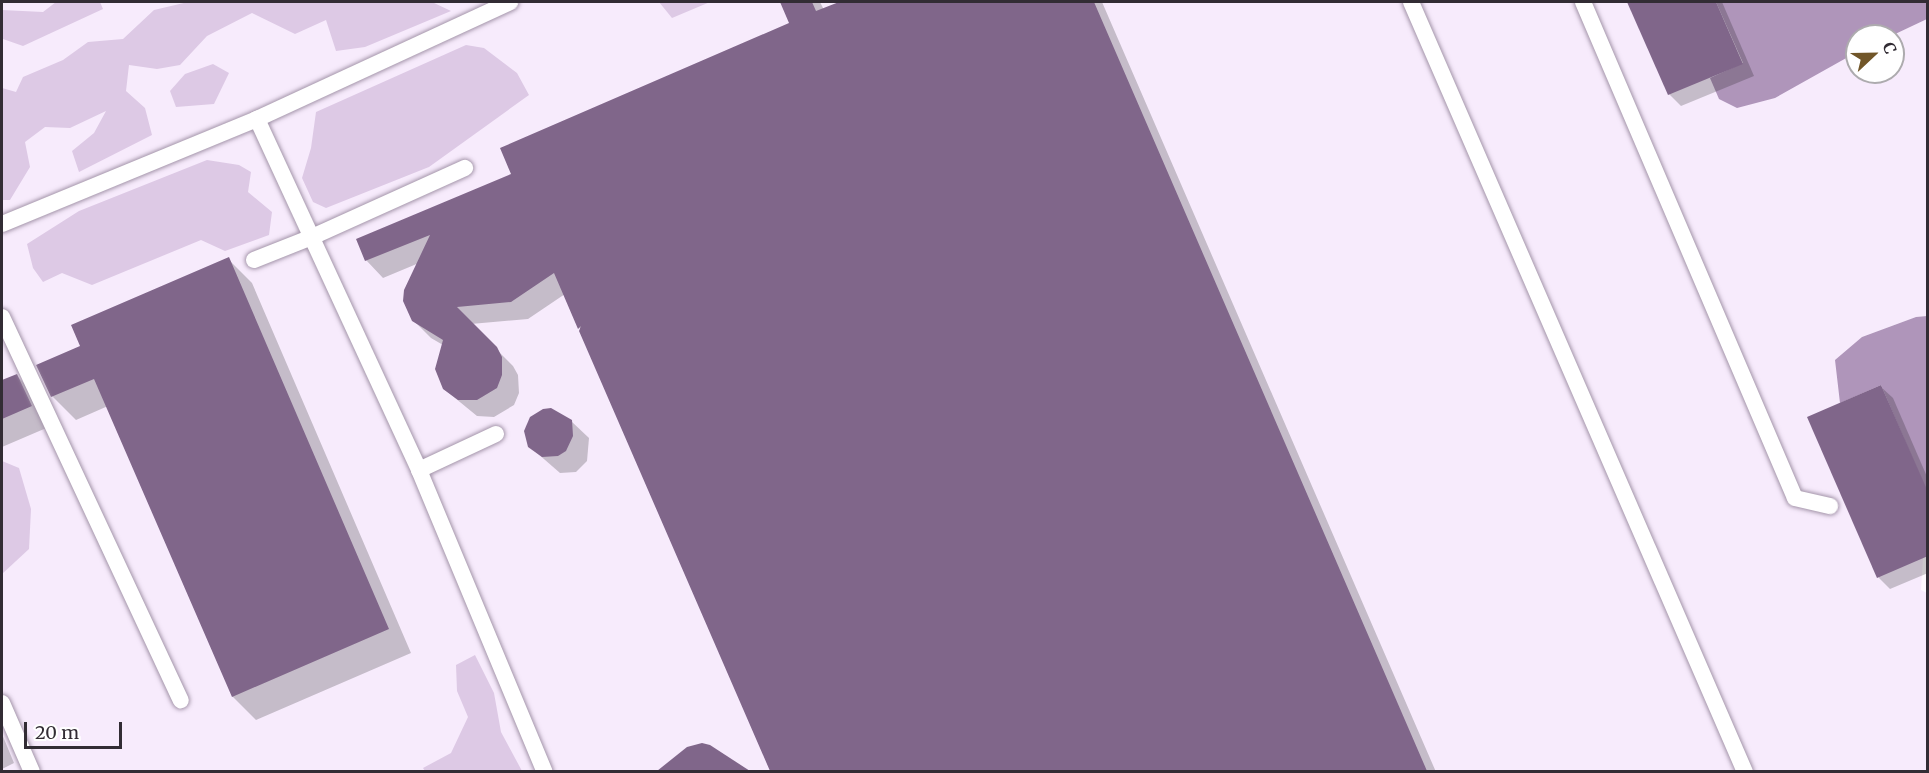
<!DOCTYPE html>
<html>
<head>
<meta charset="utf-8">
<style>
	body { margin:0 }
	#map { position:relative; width:1929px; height:773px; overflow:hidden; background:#fdf9fe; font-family:Merriweather,serif }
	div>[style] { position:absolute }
	.built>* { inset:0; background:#f7ebfc }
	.green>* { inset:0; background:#ddc9e5 }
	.water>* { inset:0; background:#af95ba }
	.shadow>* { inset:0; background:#0003 }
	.building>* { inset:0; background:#80668a }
	.roads { filter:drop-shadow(0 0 2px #a495aa) drop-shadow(0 0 2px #a495aa) }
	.lane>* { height:16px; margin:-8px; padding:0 8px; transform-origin:8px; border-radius:8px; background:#fff }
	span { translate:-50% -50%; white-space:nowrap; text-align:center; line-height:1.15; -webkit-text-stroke:6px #fff; paint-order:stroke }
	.frame { position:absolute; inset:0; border:3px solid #322c34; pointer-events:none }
	.north { position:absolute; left:1845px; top:24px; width:60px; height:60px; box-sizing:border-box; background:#fff; border:2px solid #adabae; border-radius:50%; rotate:68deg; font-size:16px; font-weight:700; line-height:24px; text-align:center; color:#322c34 }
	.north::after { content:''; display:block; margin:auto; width:21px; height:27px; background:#715629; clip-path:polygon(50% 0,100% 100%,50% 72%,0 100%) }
	.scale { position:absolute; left:24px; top:722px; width:98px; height:27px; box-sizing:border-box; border:3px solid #322c34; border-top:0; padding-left:8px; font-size:18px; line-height:21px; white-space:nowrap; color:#322c34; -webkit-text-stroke:4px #fff; paint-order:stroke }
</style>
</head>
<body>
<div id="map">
	<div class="built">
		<div style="clip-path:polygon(2px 2px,1716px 2px,1743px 64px,1710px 78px,1857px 52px,1857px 72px,1893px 72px,1891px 36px,1927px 19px,1927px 316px,1916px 317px,1862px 337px,1927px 492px,1921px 590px,1927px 593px,1927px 771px,2px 772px)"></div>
	</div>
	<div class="green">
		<div style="clip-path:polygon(56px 2px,100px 2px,103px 9px,23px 46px,3px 39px,2px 10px,43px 12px)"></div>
		<div style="clip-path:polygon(188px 2px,432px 2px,451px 11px,365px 47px,336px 51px,326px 20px,295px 34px,252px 13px,207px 36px,180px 65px,157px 69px,129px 65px,126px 91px,145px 108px,152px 135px,79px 172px,72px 151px,94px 133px,106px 111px,70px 128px,45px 127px,25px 142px,30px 167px,10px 200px,2px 200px,2px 88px,16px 92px,23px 77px,63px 60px,88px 42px,123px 39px,154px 10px)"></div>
		<div style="clip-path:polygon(659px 2px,710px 2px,672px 18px)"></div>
		<div style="clip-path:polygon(466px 45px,484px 48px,517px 73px,529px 95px,429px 167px,326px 208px,313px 202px,302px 178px,311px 148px,316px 112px)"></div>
		<div style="clip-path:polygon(213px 64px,229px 73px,214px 104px,176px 107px,170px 91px,185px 74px)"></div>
		<div style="clip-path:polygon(207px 160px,239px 165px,251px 172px,248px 192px,272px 212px,269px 235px,225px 251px,201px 240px,92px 285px,62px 273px,43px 282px,33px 268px,27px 244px,79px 211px)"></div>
		<div style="clip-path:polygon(2px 461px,19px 468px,31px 509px,29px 549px,2px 574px)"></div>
		<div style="clip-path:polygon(475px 655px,494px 693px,501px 732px,522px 771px,425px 771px,423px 768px,451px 753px,468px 717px,457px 691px,456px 665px)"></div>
	</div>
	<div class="water">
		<div style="clip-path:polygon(1716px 2px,1927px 2px,1927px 19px,1891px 36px,1857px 36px,1857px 52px,1775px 98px,1737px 108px,1719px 99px,1710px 78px,1743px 63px)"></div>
		<div style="clip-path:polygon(1927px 316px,1927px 492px,1881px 385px,1840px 403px,1835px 360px,1862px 337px,1916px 317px)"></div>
	</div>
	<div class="shadow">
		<div style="clip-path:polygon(781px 2px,820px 2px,824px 10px,843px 2px,1102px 2px,1436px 772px,771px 772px,565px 294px,528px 319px,471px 324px,513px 366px,518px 375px,519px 393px,514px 405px,494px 417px,477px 416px,444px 389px,443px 345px,431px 338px,413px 320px,419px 263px,383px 278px,366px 260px,513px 175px,791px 24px)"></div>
		<div style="clip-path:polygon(1629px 2px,1722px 2px,1754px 76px,1681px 106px,1669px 94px)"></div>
		<div style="clip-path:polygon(228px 259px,252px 283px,411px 653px,256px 720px,233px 697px,108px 406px,76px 420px,52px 396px,82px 347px)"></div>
		<div style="clip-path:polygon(17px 376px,36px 395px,51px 426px,2px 447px,2px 382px)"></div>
		<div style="clip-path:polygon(1881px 387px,1893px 398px,1928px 479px,1928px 573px,1890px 589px,1879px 578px,1809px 418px)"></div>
		<div style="clip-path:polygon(571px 421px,589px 438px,587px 461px,576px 472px,560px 473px,529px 446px)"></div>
		<div style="clip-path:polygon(2px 734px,14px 763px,2px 769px)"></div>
		<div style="clip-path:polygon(727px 758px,740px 772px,678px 772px,677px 766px)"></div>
	</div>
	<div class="building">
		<div style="clip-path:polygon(780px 2px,812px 2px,816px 11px,839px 2px,1094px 2px,1427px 771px,770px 771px,579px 331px,581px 326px,578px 329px,554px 273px,511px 302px,457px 307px,497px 347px,502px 357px,502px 375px,497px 388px,477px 400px,458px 400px,443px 389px,435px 369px,443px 340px,412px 321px,403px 301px,404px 290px,430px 235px,365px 261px,356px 239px,511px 174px,500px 148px,789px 23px)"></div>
		<div style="clip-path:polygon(1627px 2px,1716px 2px,1743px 64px,1668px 95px)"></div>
		<div style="clip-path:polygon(229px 257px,389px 629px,232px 697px,94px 379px,51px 397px,36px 365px,80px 346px,71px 325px)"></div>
		<div style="clip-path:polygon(17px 374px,32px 406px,2px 419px,2px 380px)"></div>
		<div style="clip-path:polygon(1881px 385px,1928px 492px,1928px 556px,1877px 578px,1807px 417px)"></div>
		<div style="clip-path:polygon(551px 408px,572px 420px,573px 436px,566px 451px,558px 456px,542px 457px,528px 447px,524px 431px,530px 417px,543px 409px)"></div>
		<div style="clip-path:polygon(702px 743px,710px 745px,750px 771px,657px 771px,687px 747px)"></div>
	</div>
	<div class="roads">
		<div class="lane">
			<div style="left:1411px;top:2px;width:839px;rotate:66.55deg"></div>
			<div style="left:1583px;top:2px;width:539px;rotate:66.86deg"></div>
			<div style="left:1795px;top:498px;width:36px;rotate:13deg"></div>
			<div style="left:257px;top:119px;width:387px;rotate:65.2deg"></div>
			<div style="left:419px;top:470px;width:327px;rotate:67.4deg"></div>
			<div style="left:2px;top:224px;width:276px;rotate:-22.4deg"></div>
			<div style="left:257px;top:119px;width:279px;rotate:-24.8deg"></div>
			<div style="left:254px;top:260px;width:62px;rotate:-21.6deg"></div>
			<div style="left:312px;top:237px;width:168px;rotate:-24.3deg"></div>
			<div style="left:2px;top:317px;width:423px;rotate:65deg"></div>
			<div style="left:419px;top:470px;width:85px;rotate:-25.1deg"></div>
			<div style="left:2px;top:703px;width:75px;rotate:66.5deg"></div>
		</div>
	</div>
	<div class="frame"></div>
	<div class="north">С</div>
	<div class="scale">20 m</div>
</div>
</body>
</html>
